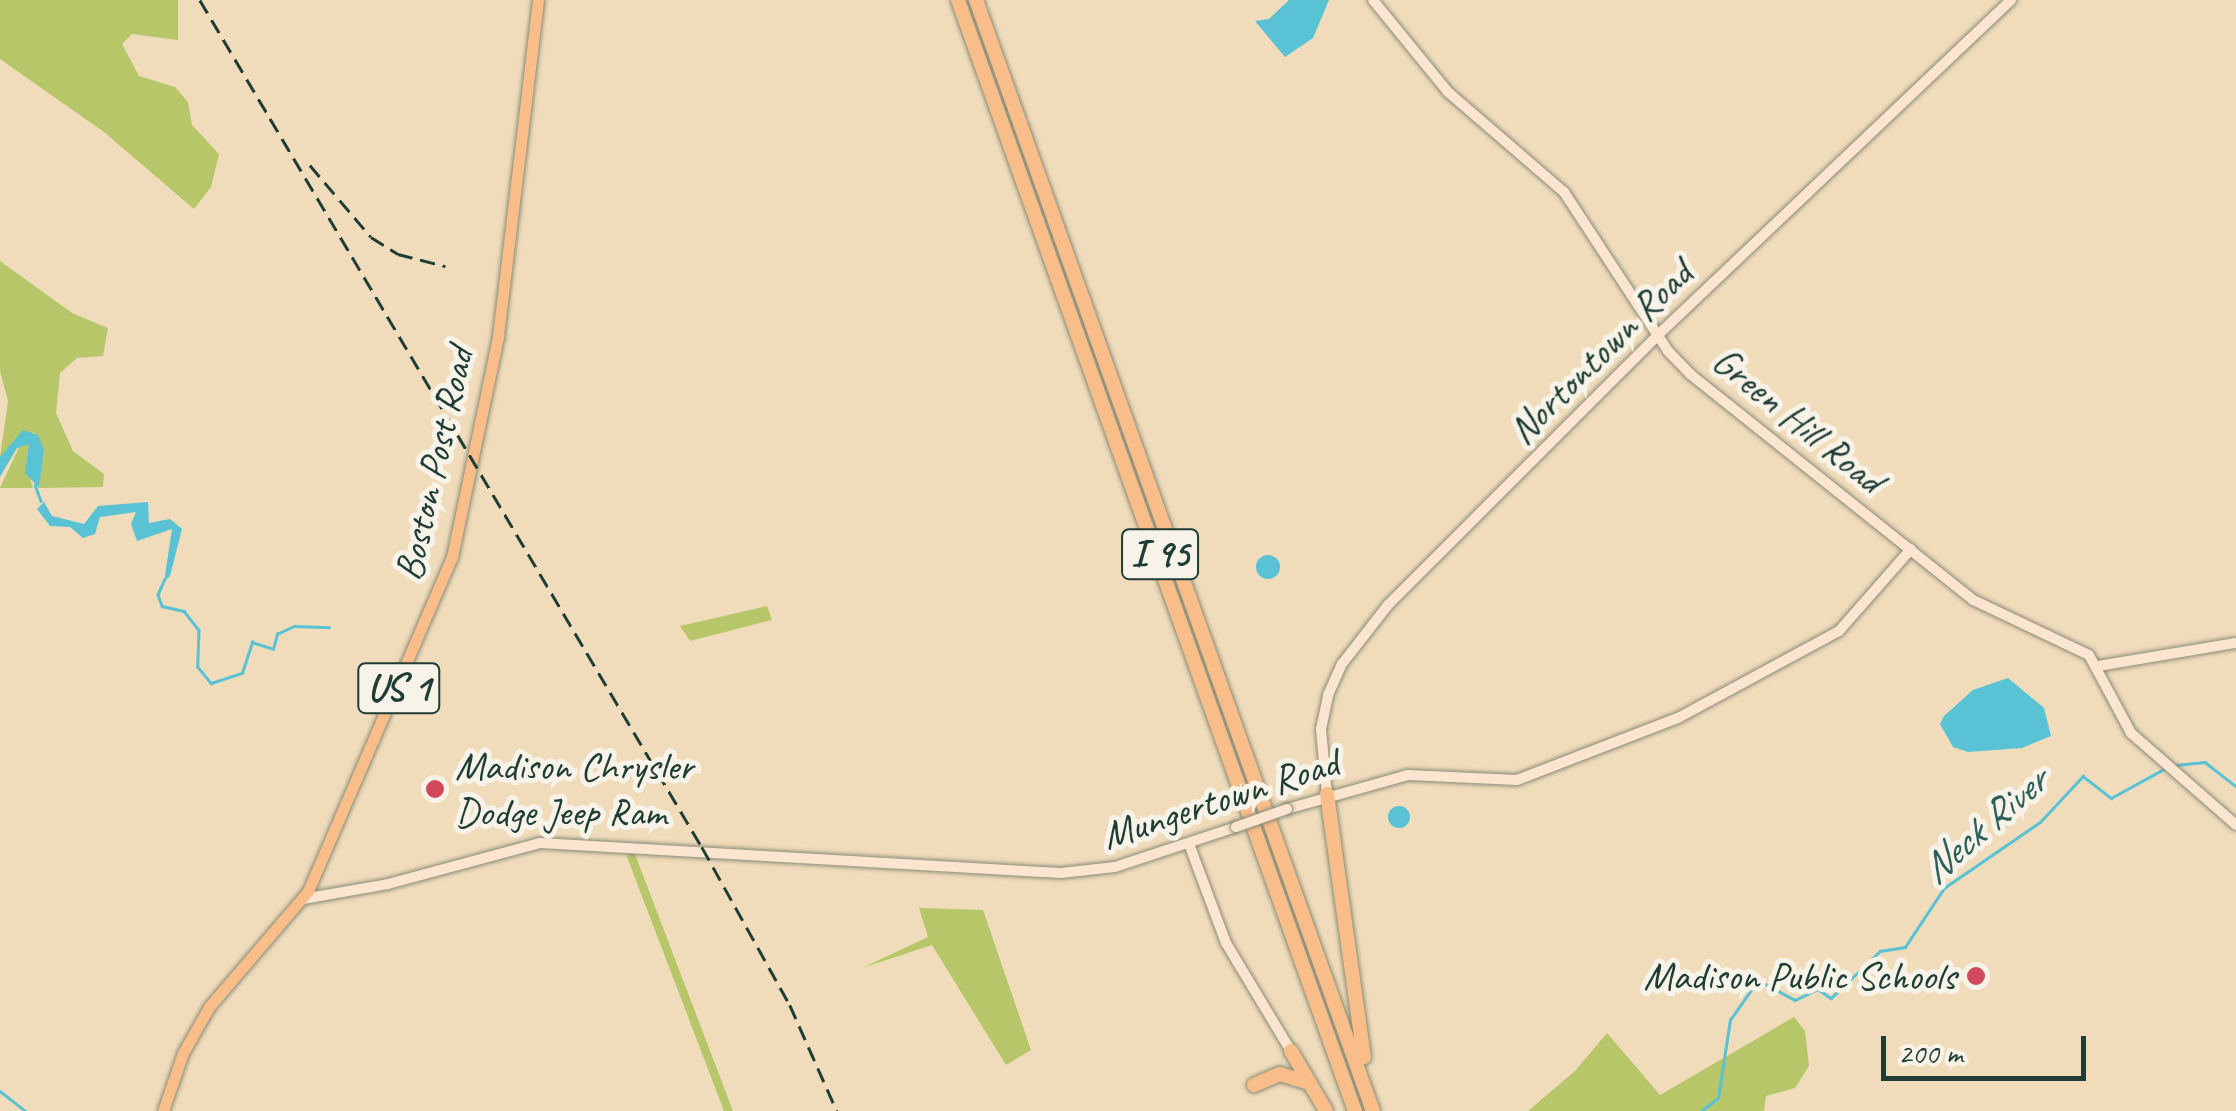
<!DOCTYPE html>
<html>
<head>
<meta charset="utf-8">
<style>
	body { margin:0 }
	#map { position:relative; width:2236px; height:1111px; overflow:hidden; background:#f0dcbb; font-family:Caveat,sans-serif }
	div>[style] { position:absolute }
	.green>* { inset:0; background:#b6c669 }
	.water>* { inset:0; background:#59c2d5 }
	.round { border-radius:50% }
	.stream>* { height:2.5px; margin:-1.25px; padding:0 1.25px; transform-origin:1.25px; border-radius:1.25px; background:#59c2d5 }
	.roads { filter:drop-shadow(0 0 2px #888c78) drop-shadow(0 0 2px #888c78) }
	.secondary>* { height:10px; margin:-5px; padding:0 5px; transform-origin:5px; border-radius:5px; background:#fce5d0 }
	.primary>* { height:11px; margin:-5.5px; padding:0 5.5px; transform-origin:5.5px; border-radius:5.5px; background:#f8bd89 }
	.highway>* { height:14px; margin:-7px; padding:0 7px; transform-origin:7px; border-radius:7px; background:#f8bd89 }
	.rail>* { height:2.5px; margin-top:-1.25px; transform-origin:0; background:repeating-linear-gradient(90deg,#1f3d34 0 15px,transparent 0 23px) }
	.bridges { filter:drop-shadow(0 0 2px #888c78) drop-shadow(0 0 2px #888c78) }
	.secondary-bridge>* { height:10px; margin:-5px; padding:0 5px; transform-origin:5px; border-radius:5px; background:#fce5d0 }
	.dots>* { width:28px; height:28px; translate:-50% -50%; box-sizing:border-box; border:5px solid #f7f3e8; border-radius:50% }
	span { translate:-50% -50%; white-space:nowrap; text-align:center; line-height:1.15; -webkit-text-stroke:10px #f7f3e8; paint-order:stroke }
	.shield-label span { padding:2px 8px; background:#f7f3e8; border:2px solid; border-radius:8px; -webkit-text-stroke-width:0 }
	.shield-label { font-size:38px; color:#1f3d34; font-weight:700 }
	.street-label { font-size:40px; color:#1f3d34 }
	.poi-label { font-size:40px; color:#1f3d34 }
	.left { translate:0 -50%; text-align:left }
	.right { translate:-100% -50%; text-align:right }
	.water-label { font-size:42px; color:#2e5e5c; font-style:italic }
	.scale { position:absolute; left:1881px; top:1036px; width:205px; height:45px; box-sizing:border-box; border:5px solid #1f3d34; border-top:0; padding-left:12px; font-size:30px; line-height:35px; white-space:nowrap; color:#1f3d34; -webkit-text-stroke:8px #f7f3e8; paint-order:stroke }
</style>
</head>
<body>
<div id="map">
	<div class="green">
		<div style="clip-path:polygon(0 0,178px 0,178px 40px,132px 34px,122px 44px,139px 76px,175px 87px,188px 102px,192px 125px,219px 154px,211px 187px,194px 209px,104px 132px,0 59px)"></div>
		<div style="clip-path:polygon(0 261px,72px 313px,108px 328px,103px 356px,77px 358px,60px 373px,56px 413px,73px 451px,104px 474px,103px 487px,39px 488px,42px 459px,34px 432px,0 457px,8px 401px,0 371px)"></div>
		<div style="clip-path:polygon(21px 443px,29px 444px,26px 466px,33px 488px,0 488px)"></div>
		<div style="clip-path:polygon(767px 606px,772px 620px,690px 641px,680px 626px)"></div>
		<div style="clip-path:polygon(633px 849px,733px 1111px,724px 1111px,627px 857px)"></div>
		<div style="clip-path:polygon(919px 908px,983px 910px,1031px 1050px,1006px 1065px,932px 945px,862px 968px,928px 937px)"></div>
		<div style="clip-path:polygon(1794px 1017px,1805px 1031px,1809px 1066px,1795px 1088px,1766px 1096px,1764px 1111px,1528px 1111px,1575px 1071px,1607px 1033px,1660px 1095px)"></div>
	</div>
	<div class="water">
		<div style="clip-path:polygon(1289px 0,1329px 0,1313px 38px,1285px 57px,1255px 21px,1269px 19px)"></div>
		<div style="clip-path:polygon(23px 430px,38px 435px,44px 450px,39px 488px,25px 473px,29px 444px,17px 448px,0 477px,0 457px)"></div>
		<div style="clip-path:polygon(44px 502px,52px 516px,84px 524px,98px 506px,148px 502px,149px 523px,170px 519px,182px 529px,170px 576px,164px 582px,172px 529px,137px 541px,131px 524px,136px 512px,100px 517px,95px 534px,83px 538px,70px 527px,50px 526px,37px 509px)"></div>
		<div class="round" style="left:1256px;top:555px;width:24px;height:24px"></div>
		<div style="clip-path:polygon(2008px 678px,2044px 708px,2051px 736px,2022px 748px,1968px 752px,1953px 747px,1940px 724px,1944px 716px,1973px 690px)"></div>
		<div class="round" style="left:1388px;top:806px;width:22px;height:22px"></div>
	</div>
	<div class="stream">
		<div style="left:35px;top:485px;width:17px;rotate:69deg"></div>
		<div style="left:165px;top:579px;width:17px;rotate:114deg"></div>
		<div style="left:158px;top:595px;width:12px;rotate:70deg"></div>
		<div style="left:162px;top:606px;width:23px;rotate:13deg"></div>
		<div style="left:184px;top:611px;width:24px;rotate:52deg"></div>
		<div style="left:199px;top:630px;width:37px;rotate:92deg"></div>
		<div style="left:198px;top:667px;width:21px;rotate:51deg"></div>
		<div style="left:211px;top:683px;width:33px;rotate:-18deg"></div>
		<div style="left:242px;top:673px;width:33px;rotate:-72deg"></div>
		<div style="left:252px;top:642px;width:22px;rotate:18deg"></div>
		<div style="left:273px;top:649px;width:16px;rotate:-75deg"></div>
		<div style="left:277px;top:634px;width:19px;rotate:-25deg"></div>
		<div style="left:294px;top:626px;width:35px;rotate:2deg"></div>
		<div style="left:2176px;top:765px;width:29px;rotate:-6deg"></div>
		<div style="left:2205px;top:762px;width:39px;rotate:38deg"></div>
		<div style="left:0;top:1091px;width:33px;rotate:38deg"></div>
		<div style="left:1701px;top:1111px;width:21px;rotate:-37deg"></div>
		<div style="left:1718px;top:1098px;width:79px;rotate:-81.3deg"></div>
		<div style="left:1730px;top:1020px;width:49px;rotate:-55deg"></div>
		<div style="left:1758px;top:980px;width:42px;rotate:28.4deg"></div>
		<div style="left:1795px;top:1000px;width:25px;rotate:-26deg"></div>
		<div style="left:1818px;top:989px;width:16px;rotate:35deg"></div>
		<div style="left:1831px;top:998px;width:68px;rotate:-43.8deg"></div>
		<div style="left:1880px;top:951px;width:25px;rotate:-9deg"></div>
		<div style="left:1905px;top:947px;width:71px;rotate:-56.5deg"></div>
		<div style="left:1944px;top:888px;width:116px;rotate:-34.5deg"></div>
		<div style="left:2040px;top:822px;width:63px;rotate:-46.9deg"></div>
		<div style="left:2083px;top:776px;width:36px;rotate:38deg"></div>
		<div style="left:2111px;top:798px;width:60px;rotate:-28.7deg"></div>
	</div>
	<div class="roads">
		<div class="secondary">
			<div style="left:1373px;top:0;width:119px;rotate:50.8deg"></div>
			<div style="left:1448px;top:92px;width:153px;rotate:40.8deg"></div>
			<div style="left:1564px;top:192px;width:190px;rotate:56.8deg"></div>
			<div style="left:1668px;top:351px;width:32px;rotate:46deg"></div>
			<div style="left:1690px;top:374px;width:362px;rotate:38.6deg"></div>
			<div style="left:1973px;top:600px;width:128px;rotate:25.4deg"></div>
			<div style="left:2089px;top:655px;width:89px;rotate:61.7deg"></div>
			<div style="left:2131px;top:733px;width:140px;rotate:41.2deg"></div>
			<div style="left:2098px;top:666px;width:140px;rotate:-9.5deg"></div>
			<div style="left:1327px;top:794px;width:65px;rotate:-95.3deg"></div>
			<div style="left:1321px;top:729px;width:35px;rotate:-78deg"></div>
			<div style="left:1328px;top:695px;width:34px;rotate:-66deg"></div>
			<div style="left:1342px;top:664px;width:75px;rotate:-52.1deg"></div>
			<div style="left:1388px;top:605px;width:382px;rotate:-45deg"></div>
			<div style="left:1658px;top:335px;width:487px;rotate:-43.5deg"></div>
			<div style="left:1287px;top:809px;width:126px;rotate:-15.7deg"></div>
			<div style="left:1408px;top:775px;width:109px;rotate:2.6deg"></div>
			<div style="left:1517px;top:780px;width:173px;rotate:-21.1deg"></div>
			<div style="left:1678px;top:718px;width:183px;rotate:-28.4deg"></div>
			<div style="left:1839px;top:631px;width:109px;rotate:-48.7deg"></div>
			<div style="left:1189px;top:844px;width:106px;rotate:69.5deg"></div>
			<div style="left:1226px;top:943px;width:126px;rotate:59deg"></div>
			<div style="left:303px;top:899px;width:86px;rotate:-10deg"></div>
			<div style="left:388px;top:884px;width:157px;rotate:-15.1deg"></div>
			<div style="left:540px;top:843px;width:522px;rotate:3.3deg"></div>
			<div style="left:1061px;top:873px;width:54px;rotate:-6.3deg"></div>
			<div style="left:1115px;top:867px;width:127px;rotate:-18.3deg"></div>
		</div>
		<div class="primary">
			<div style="left:163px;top:1111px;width:61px;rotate:-71deg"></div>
			<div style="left:183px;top:1053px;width:53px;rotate:-60.5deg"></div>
			<div style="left:209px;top:1007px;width:153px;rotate:-49.5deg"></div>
			<div style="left:308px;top:891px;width:364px;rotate:-66.7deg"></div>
			<div style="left:452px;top:557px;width:226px;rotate:-78.2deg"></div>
			<div style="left:498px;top:336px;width:338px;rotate:-83.2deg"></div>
		</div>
		<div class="highway">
			<div style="left:958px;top:0;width:1180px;rotate:70.34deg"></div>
			<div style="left:976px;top:0;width:1180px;rotate:70.34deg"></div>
			<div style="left:1327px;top:794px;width:266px;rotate:82deg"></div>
			<div style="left:1291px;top:1051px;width:69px;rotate:59.7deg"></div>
			<div style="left:1254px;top:1085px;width:28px;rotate:-23deg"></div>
			<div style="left:1280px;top:1074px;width:30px;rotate:17deg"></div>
		</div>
	</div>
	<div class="rail">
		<div style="left:200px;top:0;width:985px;rotate:59.35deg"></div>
		<div style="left:702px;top:847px;width:181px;rotate:60.9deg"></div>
		<div style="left:790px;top:1005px;width:116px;rotate:66.1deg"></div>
		<div style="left:310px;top:165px;width:94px;rotate:49.7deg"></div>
		<div style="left:371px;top:237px;width:32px;rotate:32deg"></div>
		<div style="left:398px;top:254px;width:49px;rotate:14.3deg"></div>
	</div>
	<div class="bridges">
		<div class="secondary-bridge">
			<div style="left:1236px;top:827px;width:54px;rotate:-19.4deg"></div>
		</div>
	</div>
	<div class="dots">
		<div style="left:435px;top:789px;background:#d1495b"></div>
		<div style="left:1976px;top:976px;background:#d1495b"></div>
	</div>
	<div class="shield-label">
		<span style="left:1160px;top:554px">I 95</span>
		<span style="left:399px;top:688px">US 1</span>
	</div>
	<div class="street-label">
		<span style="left:1600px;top:352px;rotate:-45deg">Nortontown Road</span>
		<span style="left:1798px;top:420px;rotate:39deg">Green Hill Road</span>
		<span style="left:434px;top:464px;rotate:-77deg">Boston Post Road</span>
		<span style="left:1220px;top:799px;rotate:-18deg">Mungertown Road</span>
	</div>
	<div class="poi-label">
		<span class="left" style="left:455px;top:789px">Madison Chrysler<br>Dodge Jeep Ram</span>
		<span class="right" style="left:1956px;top:976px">Madison Public Schools</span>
	</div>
	<div class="water-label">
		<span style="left:1984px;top:826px;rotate:-41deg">Neck River</span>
	</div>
	<div class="scale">200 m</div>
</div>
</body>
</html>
